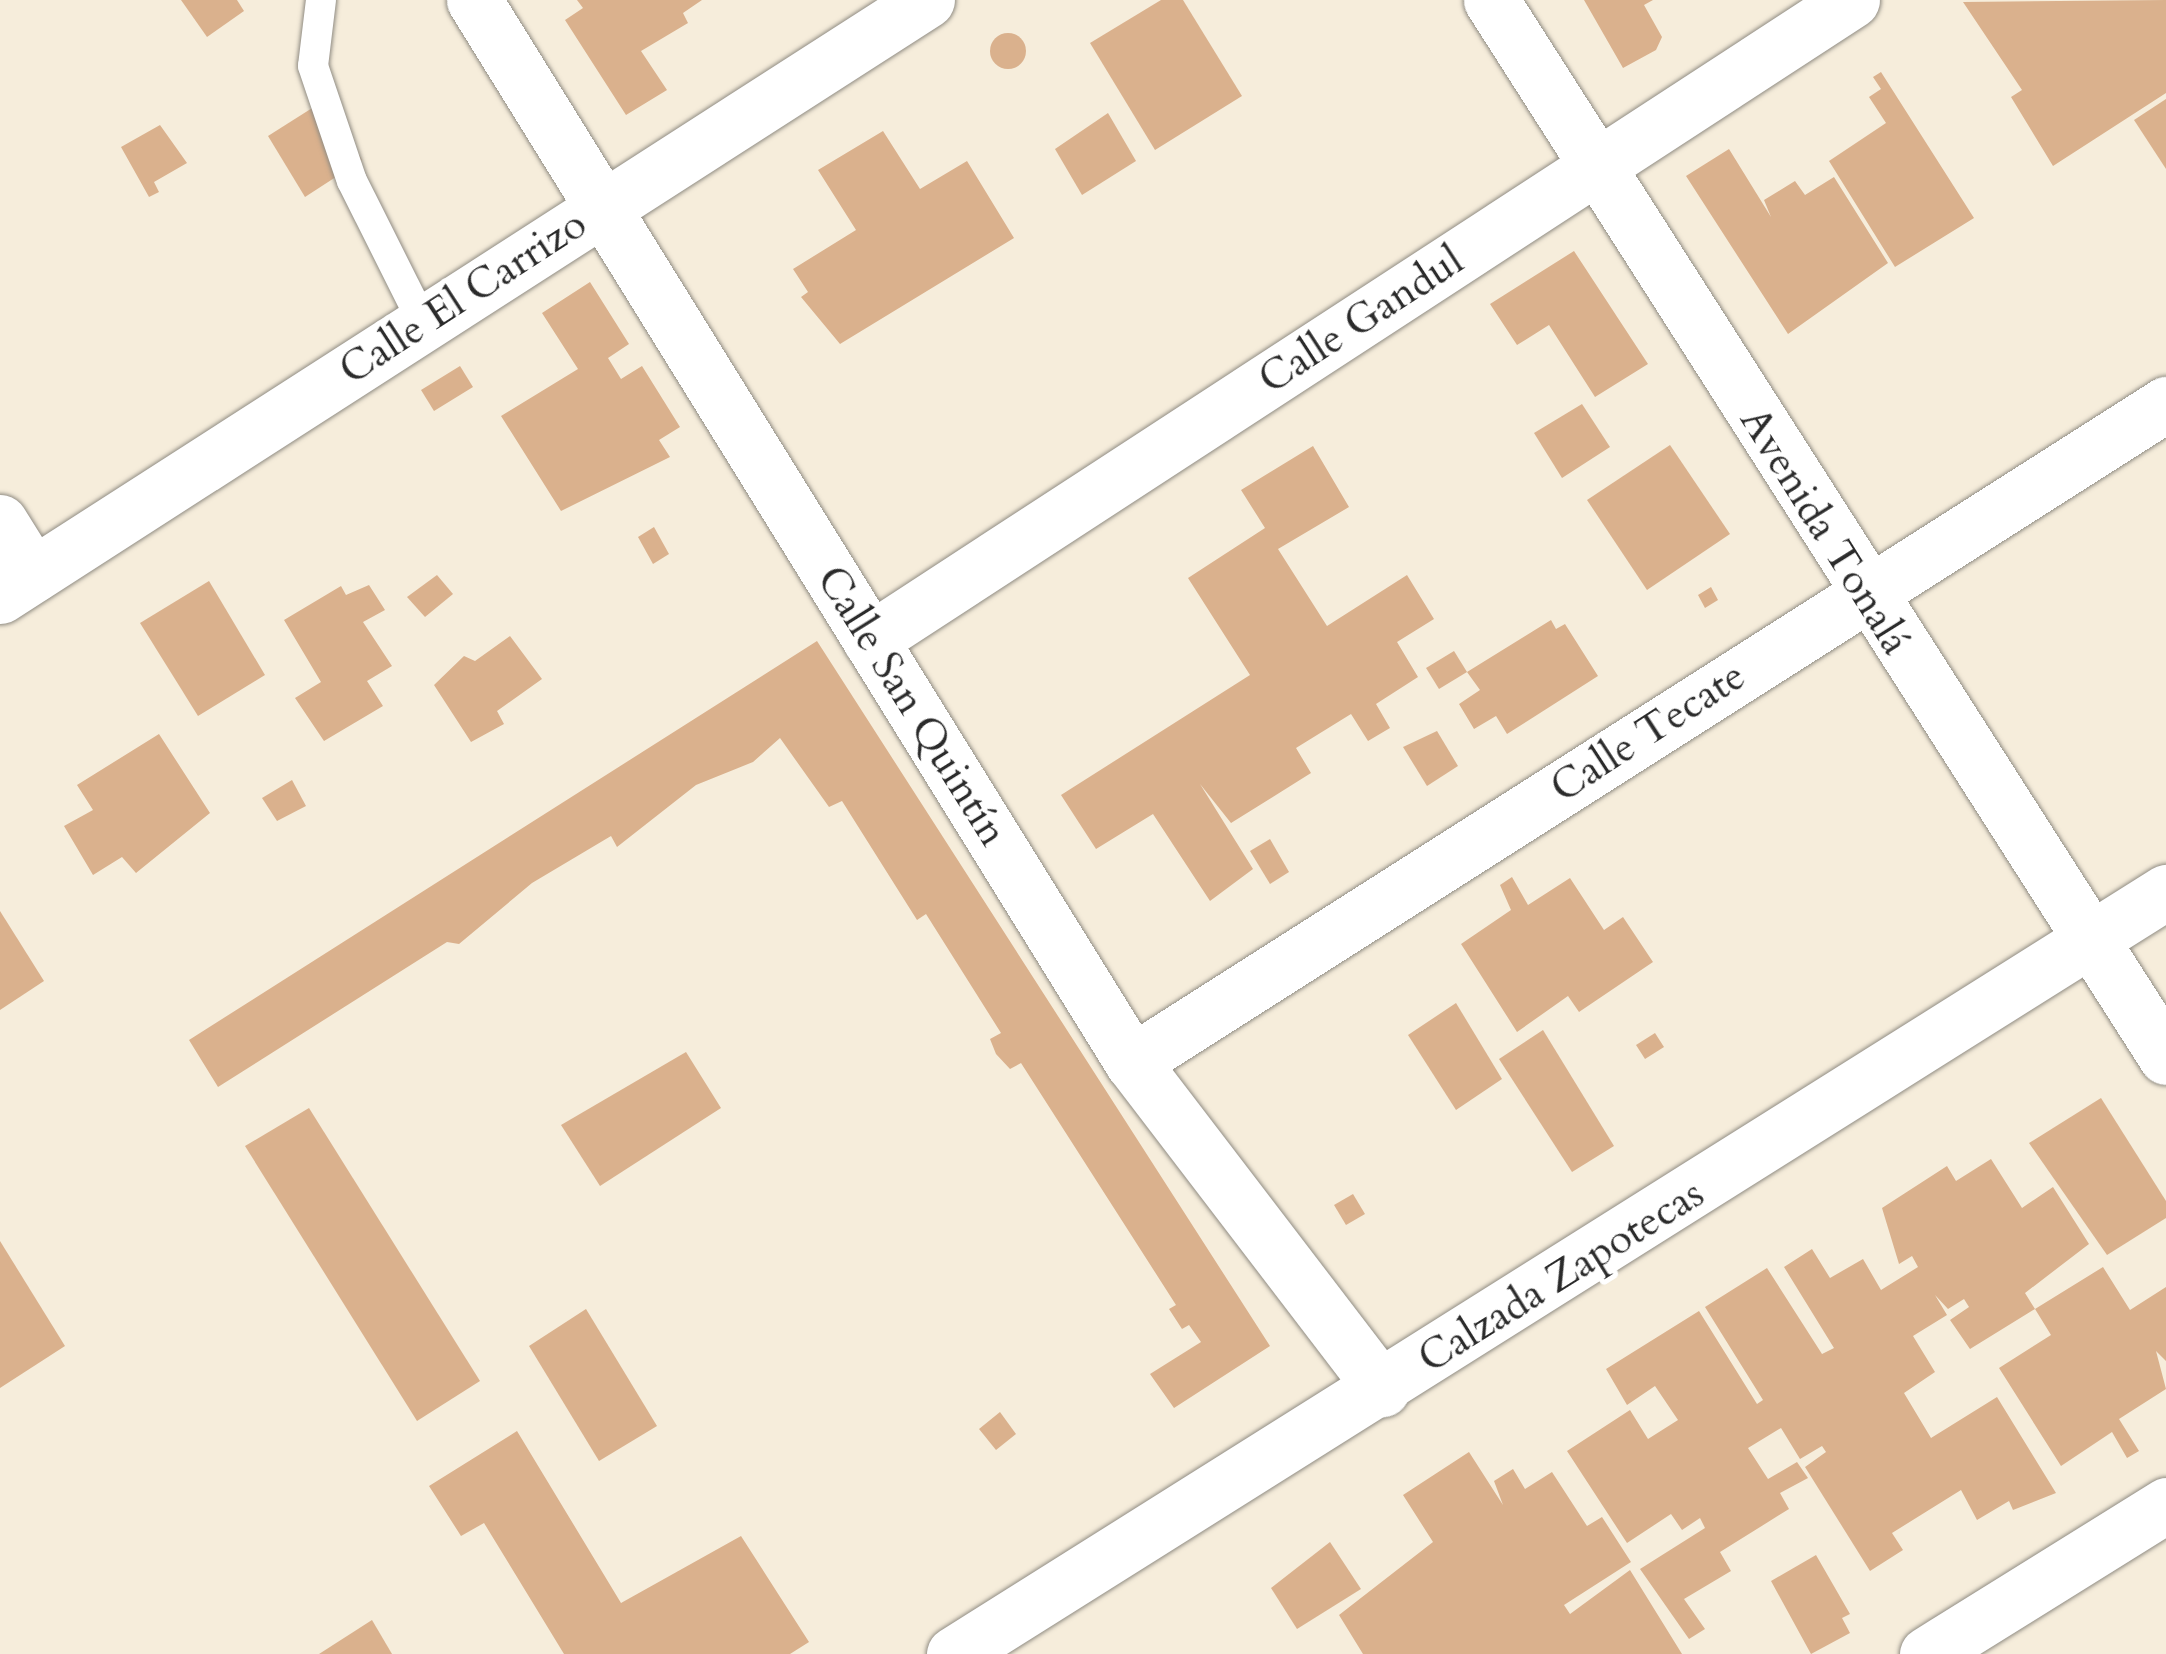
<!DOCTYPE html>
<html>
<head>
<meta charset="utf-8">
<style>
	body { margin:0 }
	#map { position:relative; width:2166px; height:1654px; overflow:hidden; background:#f6eddb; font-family:Cardo,serif }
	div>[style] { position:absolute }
	.building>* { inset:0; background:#dab18d }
	.round { border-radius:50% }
	.roads { filter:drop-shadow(0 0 2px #908c83) drop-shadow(0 0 2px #908c83) }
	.service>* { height:30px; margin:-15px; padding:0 15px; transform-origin:15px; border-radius:15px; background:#fff }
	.minor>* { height:55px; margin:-27.5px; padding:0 27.5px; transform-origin:27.5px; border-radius:27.5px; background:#fff }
	.tertiary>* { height:55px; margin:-27.5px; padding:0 27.5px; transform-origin:27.5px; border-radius:27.5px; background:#fff }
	span { translate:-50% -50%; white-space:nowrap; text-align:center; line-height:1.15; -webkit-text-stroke:10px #fff; paint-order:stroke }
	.street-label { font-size:42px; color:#2b2b2b }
</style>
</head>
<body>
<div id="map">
	<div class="building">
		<div style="clip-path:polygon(181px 0,237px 0,244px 11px,207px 37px)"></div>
		<div style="clip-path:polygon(577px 0,702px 0,683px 13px,688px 23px,641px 51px,667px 90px,626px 115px,565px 20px,583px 8px)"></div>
		<div style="clip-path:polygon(1161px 0,1183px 0,1242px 96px,1155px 150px,1090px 43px)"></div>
		<div style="clip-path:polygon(1584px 0,1653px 0,1644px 5px,1662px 37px,1656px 50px,1623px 68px)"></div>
		<div style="clip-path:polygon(2166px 0,2166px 93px,2053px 166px,2011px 97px,2022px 90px,1963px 2px)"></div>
		<div class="round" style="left:990px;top:33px;width:36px;height:36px"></div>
		<div style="clip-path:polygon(1881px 72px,1974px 218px,1895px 267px,1829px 161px,1886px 123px,1869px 97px,1881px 89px,1873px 77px)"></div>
		<div style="clip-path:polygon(328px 98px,362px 160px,305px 197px,268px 136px)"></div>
		<div style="clip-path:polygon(2166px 99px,2166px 169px,2134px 120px)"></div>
		<div style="clip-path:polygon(1108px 113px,1136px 161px,1082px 195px,1055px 149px)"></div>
		<div style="clip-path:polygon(160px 125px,187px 163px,154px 182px,159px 192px,149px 197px,121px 147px)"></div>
		<div style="clip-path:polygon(883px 131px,920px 189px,967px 161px,1014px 238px,840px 344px,801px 297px,808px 292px,793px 269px,856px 230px,818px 170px)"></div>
		<div style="clip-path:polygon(1729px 149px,1771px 217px,1764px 200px,1795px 181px,1805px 195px,1834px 177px,1888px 263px,1788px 334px,1686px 176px)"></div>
		<div style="clip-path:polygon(1574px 251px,1648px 364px,1595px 397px,1549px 325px,1517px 345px,1490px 304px)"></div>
		<div style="clip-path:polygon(590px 282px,629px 344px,608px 358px,621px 379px,642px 366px,680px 427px,659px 440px,670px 457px,561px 511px,501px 416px,578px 369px,542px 313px)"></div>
		<div style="clip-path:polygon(460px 366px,473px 387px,434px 411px,421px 390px)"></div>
		<div style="clip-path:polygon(1582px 404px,1610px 447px,1562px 478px,1534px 433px)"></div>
		<div style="clip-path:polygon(1670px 445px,1730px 534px,1647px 590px,1587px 500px)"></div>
		<div style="clip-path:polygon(1313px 446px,1349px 507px,1278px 549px,1327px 626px,1407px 575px,1434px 619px,1397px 642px,1418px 677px,1376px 704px,1390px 728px,1368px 741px,1351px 714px,1296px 748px,1311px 773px,1231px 823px,1200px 784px,1253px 869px,1210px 901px,1153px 814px,1096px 849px,1061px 795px,1250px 675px,1188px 578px,1265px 528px,1241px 490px)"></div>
		<div style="clip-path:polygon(654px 527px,669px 554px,653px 564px,638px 537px)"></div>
		<div style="clip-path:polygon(437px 575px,453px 594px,425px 617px,407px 597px)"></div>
		<div style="clip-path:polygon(209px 581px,265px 675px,198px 716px,140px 623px)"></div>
		<div style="clip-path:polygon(369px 585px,385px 610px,363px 622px,392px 666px,367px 681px,383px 706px,324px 741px,295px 698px,321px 682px,284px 620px,341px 586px,346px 595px)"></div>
		<div style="clip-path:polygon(1711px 587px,1718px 600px,1705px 608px,1698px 595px)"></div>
		<div style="clip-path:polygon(1551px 620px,1556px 629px,1565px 624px,1598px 676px,1507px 734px,1496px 716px,1474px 729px,1459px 704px,1480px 690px,1467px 672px)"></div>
		<div style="clip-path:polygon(510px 636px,542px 679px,497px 711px,504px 724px,471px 742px,434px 685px,464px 656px,475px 661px)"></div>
		<div style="clip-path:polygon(817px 641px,1270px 1346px,1174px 1408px,1150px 1374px,1201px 1342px,1189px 1325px,1182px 1329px,1169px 1309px,1176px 1305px,1021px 1063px,1010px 1069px,996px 1054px,990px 1039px,1001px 1033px,926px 914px,917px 920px,842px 801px,829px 807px,780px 738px,753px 762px,696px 785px,617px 847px,611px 836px,532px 883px,459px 944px,447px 942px,218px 1087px,189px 1040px)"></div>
		<div style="clip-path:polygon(1454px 651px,1467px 672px,1439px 689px,1426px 668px)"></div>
		<div style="clip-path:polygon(1437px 731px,1458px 766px,1427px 786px,1403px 747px)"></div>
		<div style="clip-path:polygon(159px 734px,210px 813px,136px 873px,122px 857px,93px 875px,64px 826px,93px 810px,77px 785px)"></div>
		<div style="clip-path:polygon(292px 780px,306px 806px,277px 821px,262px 798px)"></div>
		<div style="clip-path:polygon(1270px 839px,1289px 872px,1270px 884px,1250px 851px)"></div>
		<div style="clip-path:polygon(1512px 877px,1528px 905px,1570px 878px,1604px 930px,1623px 917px,1653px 962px,1579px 1012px,1568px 996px,1517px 1032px,1461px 944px,1511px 910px,1500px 885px)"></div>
		<div style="clip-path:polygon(0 911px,44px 981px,0 1010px)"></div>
		<div style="clip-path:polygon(1456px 1003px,1502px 1079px,1456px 1110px,1408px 1035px)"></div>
		<div style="clip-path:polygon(1543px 1030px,1614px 1146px,1572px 1172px,1499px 1059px)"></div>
		<div style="clip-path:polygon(1655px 1033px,1664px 1047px,1645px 1059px,1636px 1045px)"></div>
		<div style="clip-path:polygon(686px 1052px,721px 1108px,600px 1186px,561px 1125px)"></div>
		<div style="clip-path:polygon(2101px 1098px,2166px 1201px,2166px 1218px,2107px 1255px,2029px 1143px)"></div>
		<div style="clip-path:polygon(309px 1108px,480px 1381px,417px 1421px,245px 1146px)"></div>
		<div style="clip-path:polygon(1991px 1159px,2022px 1208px,2053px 1187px,2089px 1244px,2025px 1293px,2035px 1309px,1970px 1349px,1950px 1320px,1969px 1307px,1964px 1299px,1948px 1309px,1935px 1295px,1947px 1315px,1913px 1336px,1935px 1372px,1904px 1393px,1931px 1438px,1997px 1397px,2056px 1493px,2013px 1510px,2009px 1501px,1977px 1520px,1961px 1490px,1892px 1533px,1903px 1550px,1870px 1571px,1805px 1467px,1826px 1452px,1822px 1446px,1800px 1459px,1781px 1428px,1748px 1448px,1768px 1479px,1797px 1462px,1808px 1478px,1780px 1493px,1789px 1509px,1720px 1552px,1731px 1571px,1684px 1599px,1705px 1629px,1689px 1639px,1640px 1569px,1705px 1528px,1700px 1518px,1682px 1530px,1671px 1514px,1627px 1543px,1567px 1451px,1630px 1410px,1648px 1439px,1678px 1420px,1655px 1386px,1627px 1405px,1606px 1369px,1699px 1311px,1757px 1404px,1763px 1400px,1705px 1307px,1767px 1268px,1822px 1354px,1834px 1348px,1784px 1267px,1812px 1249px,1830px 1278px,1863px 1259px,1881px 1290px,1918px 1267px,1912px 1256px,1899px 1264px,1882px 1208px,1947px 1166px,1956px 1181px)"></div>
		<div style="clip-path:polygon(1353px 1194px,1365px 1214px,1346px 1225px,1334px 1205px)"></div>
		<div style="clip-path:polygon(0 1241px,65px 1346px,0 1388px)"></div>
		<div style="clip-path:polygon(2103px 1267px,2130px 1310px,2166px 1287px,2166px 1361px,2156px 1351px,2166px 1389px,2119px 1419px,2139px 1451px,2127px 1458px,2112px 1432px,2061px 1466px,1999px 1368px,2051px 1335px,2035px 1309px)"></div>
		<div style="clip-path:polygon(586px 1309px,657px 1426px,599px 1461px,529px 1346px)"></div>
		<div style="clip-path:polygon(1000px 1412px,1016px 1434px,996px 1450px,979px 1429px)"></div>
		<div style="clip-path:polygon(517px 1431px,621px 1603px,741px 1536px,809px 1642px,790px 1654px,564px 1654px,484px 1523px,461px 1536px,429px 1486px)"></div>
		<div style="clip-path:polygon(1469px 1452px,1503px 1505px,1494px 1481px,1513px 1469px,1525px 1489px,1552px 1472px,1587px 1526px,1602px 1517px,1631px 1562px,1564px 1605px,1570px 1614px,1630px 1570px,1682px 1654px,1363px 1654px,1339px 1615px,1433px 1542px,1403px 1495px)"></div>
		<div style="clip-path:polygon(1330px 1542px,1361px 1589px,1297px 1629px,1271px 1588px)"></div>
		<div style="clip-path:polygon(1816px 1555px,1850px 1614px,1842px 1618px,1850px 1633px,1811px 1654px,1771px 1581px)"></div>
		<div style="clip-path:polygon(372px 1620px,392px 1654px,319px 1654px)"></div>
	</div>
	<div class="roads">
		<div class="service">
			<div style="left:321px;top:0;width:66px;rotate:96.9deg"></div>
			<div style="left:313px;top:66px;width:121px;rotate:71.3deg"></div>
			<div style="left:352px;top:181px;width:159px;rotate:63.4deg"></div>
		</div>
		<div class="minor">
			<div style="left:474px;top:0;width:1249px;rotate:58.22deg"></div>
			<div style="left:1132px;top:1062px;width:412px;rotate:52.6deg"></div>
			<div style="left:1491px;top:0;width:1254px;rotate:57.44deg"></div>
			<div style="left:0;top:522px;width:62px;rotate:58.1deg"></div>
			<div style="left:0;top:596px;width:1102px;rotate:-32.74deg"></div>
			<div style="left:870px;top:640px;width:1172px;rotate:-33.09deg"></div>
			<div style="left:1132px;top:1062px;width:1226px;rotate:-32.47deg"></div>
			<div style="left:1927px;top:1654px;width:282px;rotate:-31.9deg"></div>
		</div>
		<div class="tertiary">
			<div style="left:954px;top:1654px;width:1432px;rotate:-32.16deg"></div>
		</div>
	</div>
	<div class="street-label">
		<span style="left:463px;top:297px;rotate:-33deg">Calle El Carrizo</span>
		<span style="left:1361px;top:320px;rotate:-33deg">Calle Gandul</span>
		<span style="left:1825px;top:531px;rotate:58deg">Avenida Tonalá</span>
		<span style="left:912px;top:706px;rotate:58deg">Calle San Quintín</span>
		<span style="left:1648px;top:732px;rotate:-33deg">Calle Tecate</span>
		<span style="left:1561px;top:1276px;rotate:-32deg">Calzada Zapotecas</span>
	</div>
</div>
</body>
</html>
